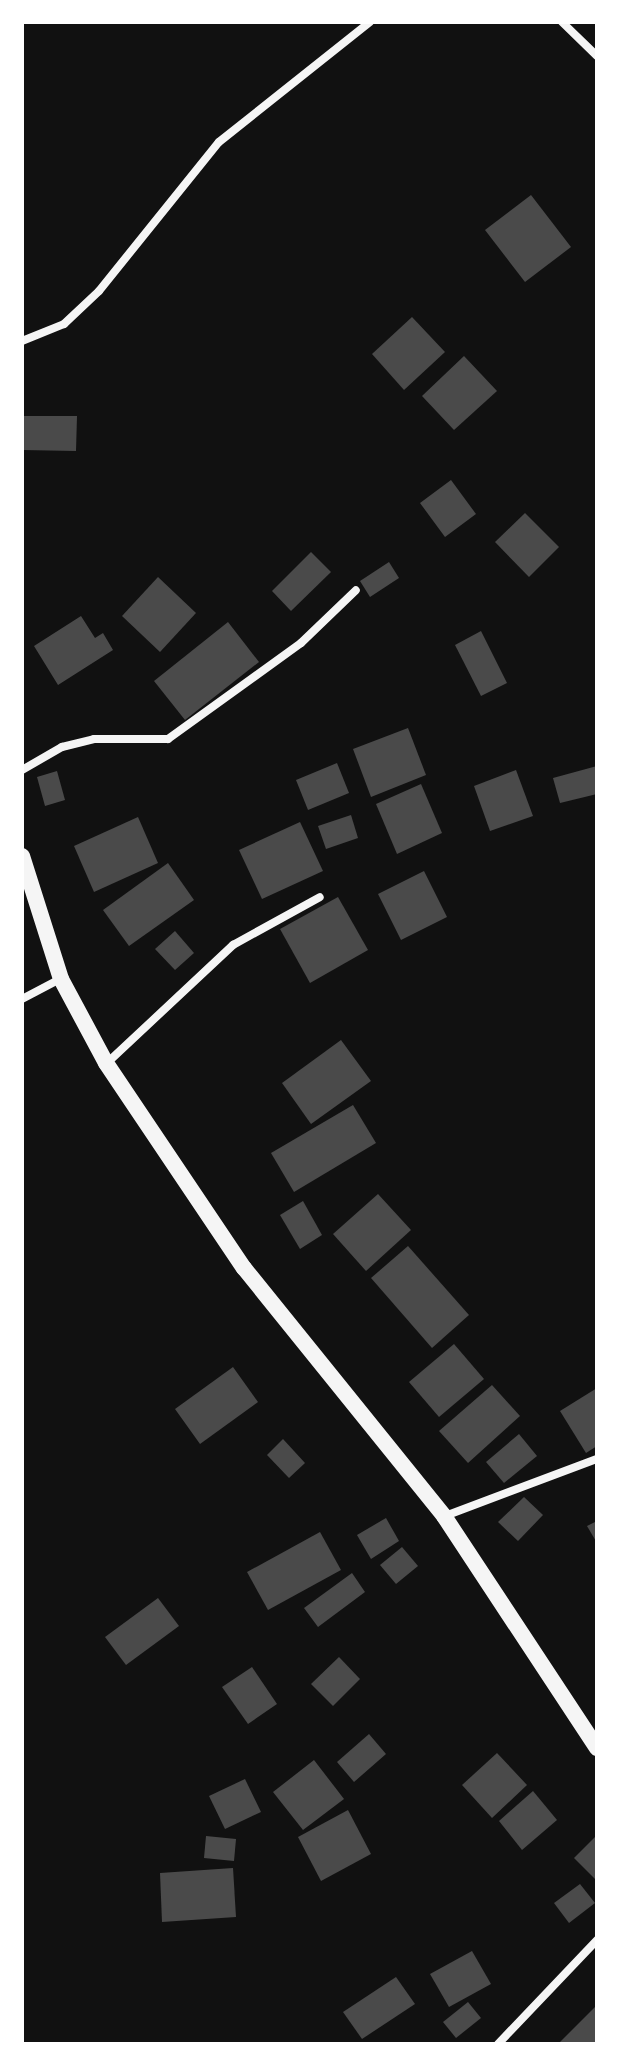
<!DOCTYPE html>
<html>
<head>
<meta charset="utf-8">
<style>
	body { margin:0 }
	#map { position:relative; width:619px; height:2066px; overflow:hidden; background:#111; font-family:"PT Sans Narrow",sans-serif }
	div>[style] { position:absolute }
	.building>* { inset:0; background:#4a4a4a }
	.minor>* { height:8px; margin:-4px; padding:0 4px; transform-origin:4px; border-radius:4px; background:#f5f5f5 }
	.secondary>* { height:16px; margin:-8px; padding:0 8px; transform-origin:8px; border-radius:8px; background:#f5f5f5 }
	span { translate:-50% -50%; white-space:nowrap; text-align:center; line-height:1.15; -webkit-text-stroke:8px #fff; paint-order:stroke }
	.frame { position:absolute; inset:0; border:24px solid #fff; pointer-events:none }
</style>
</head>
<body>
<div id="map">
	<div class="building">
		<div style="clip-path:polygon(531px 195px,571px 247px,525px 282px,485px 230px)"></div>
		<div style="clip-path:polygon(412px 317px,445px 352px,404px 390px,372px 354px)"></div>
		<div style="clip-path:polygon(464px 356px,497px 391px,454px 430px,422px 396px)"></div>
		<div style="clip-path:polygon(23px 416px,77px 416px,76px 451px,22px 450px)"></div>
		<div style="clip-path:polygon(451px 480px,476px 514px,445px 537px,420px 503px)"></div>
		<div style="clip-path:polygon(525px 513px,559px 547px,529px 577px,495px 542px)"></div>
		<div style="clip-path:polygon(311px 552px,331px 572px,291px 611px,272px 591px)"></div>
		<div style="clip-path:polygon(389px 562px,399px 578px,370px 597px,360px 581px)"></div>
		<div style="clip-path:polygon(158px 577px,196px 613px,160px 652px,122px 616px)"></div>
		<div style="clip-path:polygon(81px 616px,95px 638px,103px 633px,113px 650px,58px 685px,34px 646px)"></div>
		<div style="clip-path:polygon(228px 622px,259px 662px,185px 720px,154px 681px)"></div>
		<div style="clip-path:polygon(481px 631px,507px 683px,481px 696px,455px 645px)"></div>
		<div style="clip-path:polygon(408px 728px,426px 775px,371px 797px,353px 749px)"></div>
		<div style="clip-path:polygon(337px 763px,349px 793px,308px 810px,296px 780px)"></div>
		<div style="clip-path:polygon(597px 766px,597px 794px,560px 803px,553px 778px)"></div>
		<div style="clip-path:polygon(516px 770px,533px 816px,490px 831px,474px 786px)"></div>
		<div style="clip-path:polygon(57px 771px,65px 800px,45px 806px,37px 777px)"></div>
		<div style="clip-path:polygon(421px 784px,442px 833px,397px 854px,376px 804px)"></div>
		<div style="clip-path:polygon(351px 815px,358px 838px,326px 849px,318px 826px)"></div>
		<div style="clip-path:polygon(138px 817px,158px 863px,94px 892px,74px 846px)"></div>
		<div style="clip-path:polygon(300px 822px,323px 871px,262px 899px,239px 850px)"></div>
		<div style="clip-path:polygon(168px 863px,194px 900px,129px 946px,103px 910px)"></div>
		<div style="clip-path:polygon(424px 871px,447px 917px,401px 940px,378px 894px)"></div>
		<div style="clip-path:polygon(338px 897px,368px 950px,310px 983px,280px 929px)"></div>
		<div style="clip-path:polygon(175px 931px,194px 953px,175px 970px,155px 949px)"></div>
		<div style="clip-path:polygon(341px 1040px,371px 1081px,311px 1124px,282px 1083px)"></div>
		<div style="clip-path:polygon(353px 1105px,376px 1143px,294px 1192px,271px 1153px)"></div>
		<div style="clip-path:polygon(378px 1194px,411px 1230px,366px 1271px,333px 1234px)"></div>
		<div style="clip-path:polygon(303px 1201px,322px 1235px,300px 1249px,280px 1215px)"></div>
		<div style="clip-path:polygon(408px 1246px,469px 1315px,432px 1348px,371px 1278px)"></div>
		<div style="clip-path:polygon(454px 1344px,484px 1379px,439px 1417px,409px 1382px)"></div>
		<div style="clip-path:polygon(233px 1367px,258px 1402px,200px 1444px,175px 1409px)"></div>
		<div style="clip-path:polygon(492px 1385px,520px 1416px,468px 1463px,439px 1431px)"></div>
		<div style="clip-path:polygon(597px 1388px,597px 1446px,586px 1453px,560px 1411px)"></div>
		<div style="clip-path:polygon(519px 1434px,537px 1456px,504px 1483px,486px 1462px)"></div>
		<div style="clip-path:polygon(283px 1439px,305px 1463px,289px 1478px,267px 1455px)"></div>
		<div style="clip-path:polygon(524px 1497px,543px 1515px,518px 1541px,498px 1522px)"></div>
		<div style="clip-path:polygon(386px 1518px,399px 1541px,371px 1559px,357px 1535px)"></div>
		<div style="clip-path:polygon(597px 1521px,597px 1543px,587px 1526px)"></div>
		<div style="clip-path:polygon(320px 1532px,341px 1570px,268px 1610px,247px 1572px)"></div>
		<div style="clip-path:polygon(402px 1547px,418px 1566px,396px 1584px,380px 1565px)"></div>
		<div style="clip-path:polygon(352px 1573px,365px 1592px,318px 1627px,304px 1608px)"></div>
		<div style="clip-path:polygon(158px 1598px,179px 1626px,126px 1665px,105px 1637px)"></div>
		<div style="clip-path:polygon(339px 1657px,360px 1679px,333px 1706px,311px 1684px)"></div>
		<div style="clip-path:polygon(252px 1667px,277px 1704px,248px 1724px,222px 1687px)"></div>
		<div style="clip-path:polygon(369px 1734px,386px 1754px,354px 1782px,337px 1762px)"></div>
		<div style="clip-path:polygon(497px 1753px,527px 1785px,492px 1818px,462px 1785px)"></div>
		<div style="clip-path:polygon(314px 1760px,344px 1799px,303px 1830px,273px 1792px)"></div>
		<div style="clip-path:polygon(245px 1779px,261px 1812px,225px 1829px,209px 1796px)"></div>
		<div style="clip-path:polygon(533px 1791px,557px 1820px,522px 1850px,499px 1821px)"></div>
		<div style="clip-path:polygon(348px 1810px,371px 1854px,321px 1881px,298px 1837px)"></div>
		<div style="clip-path:polygon(597px 1835px,597px 1881px,574px 1858px)"></div>
		<div style="clip-path:polygon(206px 1836px,236px 1839px,234px 1861px,204px 1858px)"></div>
		<div style="clip-path:polygon(233px 1868px,236px 1917px,162px 1922px,160px 1873px)"></div>
		<div style="clip-path:polygon(580px 1884px,595px 1903px,569px 1923px,554px 1903px)"></div>
		<div style="clip-path:polygon(472px 1951px,491px 1984px,449px 2007px,430px 1974px)"></div>
		<div style="clip-path:polygon(396px 1977px,415px 2004px,362px 2039px,343px 2012px)"></div>
		<div style="clip-path:polygon(468px 2002px,481px 2018px,456px 2038px,443px 2022px)"></div>
		<div style="clip-path:polygon(597px 2005px,597px 2044px,558px 2044px)"></div>
	</div>
	<div class="minor">
		<div style="left:562px;top:22px;width:49px;rotate:44.2deg"></div>
		<div style="left:22px;top:341px;width:45px;rotate:-22deg"></div>
		<div style="left:64px;top:324px;width:48px;rotate:-43.3deg"></div>
		<div style="left:99px;top:291px;width:191px;rotate:-51.2deg"></div>
		<div style="left:219px;top:142px;width:193px;rotate:-38.5deg"></div>
		<div style="left:22px;top:770px;width:46px;rotate:-29.9deg"></div>
		<div style="left:62px;top:747px;width:33px;rotate:-14deg"></div>
		<div style="left:94px;top:739px;width:74px"></div>
		<div style="left:168px;top:739px;width:164px;rotate:-35.8deg"></div>
		<div style="left:301px;top:643px;width:76px;rotate:-43.9deg"></div>
		<div style="left:22px;top:999px;width:43px;rotate:-27.8deg"></div>
		<div style="left:107px;top:1063px;width:173px;rotate:-43.1deg"></div>
		<div style="left:233px;top:945px;width:99px;rotate:-28.9deg"></div>
		<div style="left:445px;top:1516px;width:162px;rotate:-20.6deg"></div>
		<div style="left:498px;top:2044px;width:144px;rotate:-46.4deg"></div>
	</div>
	<div class="secondary">
		<div style="left:22px;top:856px;width:129px;rotate:72.4deg"></div>
		<div style="left:61px;top:979px;width:95px;rotate:61.8deg"></div>
		<div style="left:106px;top:1063px;width:247px;rotate:56.1deg"></div>
		<div style="left:244px;top:1268px;width:319px;rotate:51.1deg"></div>
		<div style="left:444px;top:1516px;width:278px;rotate:56.6deg"></div>
	</div>
	<div class="frame"></div>
</div>
</body>
</html>
